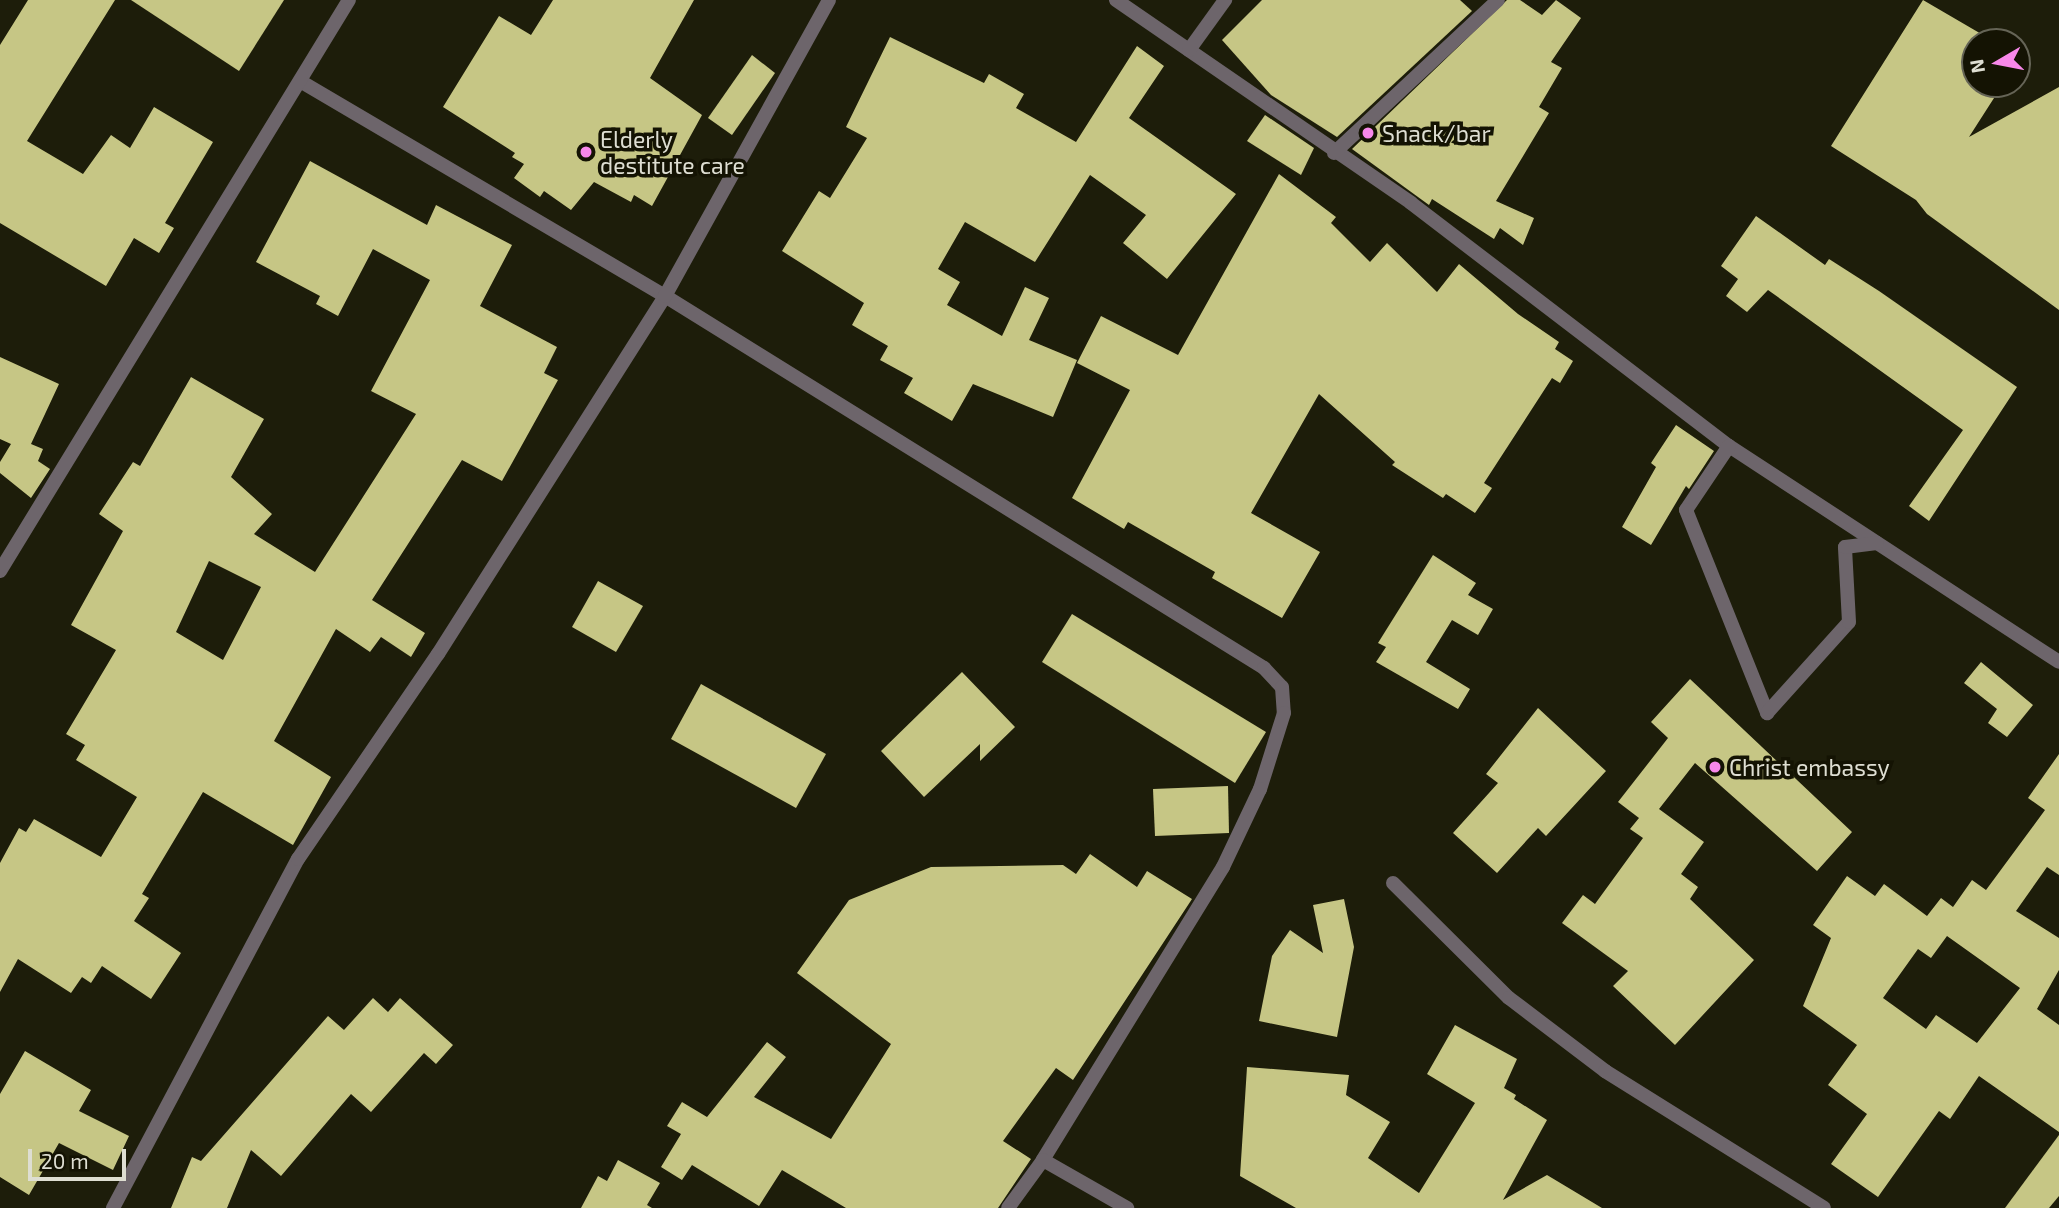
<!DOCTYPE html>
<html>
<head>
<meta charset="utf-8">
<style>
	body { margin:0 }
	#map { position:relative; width:2059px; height:1208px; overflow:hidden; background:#1d1d0a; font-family:"Exo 2",sans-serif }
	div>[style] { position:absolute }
	.building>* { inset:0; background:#c6c685 }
	.minor>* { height:14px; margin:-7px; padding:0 7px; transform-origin:7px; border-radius:7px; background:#6d656b }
	.dots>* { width:19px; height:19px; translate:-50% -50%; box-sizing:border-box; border:4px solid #141303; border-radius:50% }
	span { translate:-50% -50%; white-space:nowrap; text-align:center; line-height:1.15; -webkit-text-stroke:7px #141303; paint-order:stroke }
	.poi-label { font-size:23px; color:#deded2 }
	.left { translate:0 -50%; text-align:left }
	.north { position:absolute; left:1961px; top:28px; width:70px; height:70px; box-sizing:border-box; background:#141303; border:2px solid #656456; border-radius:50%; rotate:260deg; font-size:19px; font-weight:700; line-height:28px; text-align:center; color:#deded2 }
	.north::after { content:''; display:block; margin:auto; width:24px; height:32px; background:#f888ea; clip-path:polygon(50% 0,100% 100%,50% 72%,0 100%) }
	.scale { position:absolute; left:28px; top:1149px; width:98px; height:32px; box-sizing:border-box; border:4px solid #deded2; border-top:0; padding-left:9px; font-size:21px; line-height:24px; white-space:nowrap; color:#deded2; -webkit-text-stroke:5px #141303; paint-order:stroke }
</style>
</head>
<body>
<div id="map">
	<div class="building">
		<div style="clip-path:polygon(28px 0,115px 0,27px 141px,83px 174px,111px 135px,130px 148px,154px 107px,213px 142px,165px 223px,174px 228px,159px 253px,134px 238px,106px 286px,0 223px,0 45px)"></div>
		<div style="clip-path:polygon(131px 0,284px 0,239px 71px)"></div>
		<div style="clip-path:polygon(553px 0,694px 0,650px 78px,702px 115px,652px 206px,634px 195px,631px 202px,594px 182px,571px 210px,544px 191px,540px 197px,514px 178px,524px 164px,512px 157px,515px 153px,443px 107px,499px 16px,531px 35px)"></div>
		<div style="clip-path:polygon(1262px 0,1460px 0,1472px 11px,1337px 137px,1271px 95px,1222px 40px)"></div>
		<div style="clip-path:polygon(1507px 0,1520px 0,1542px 15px,1556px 0,1581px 18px,1551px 62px,1562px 68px,1539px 107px,1549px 113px,1496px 201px,1534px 218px,1523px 245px,1500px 228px,1494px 239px,1432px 199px,1429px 205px,1352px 149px)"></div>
		<div style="clip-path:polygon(1923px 0,1995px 42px,1975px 42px,1975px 84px,2003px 84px,1969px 137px,2059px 87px,2059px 310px,1927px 214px,1916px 200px,1831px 146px)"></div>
		<div style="clip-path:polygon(890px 37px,984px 83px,989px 74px,1024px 94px,1016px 108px,1076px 142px,1137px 46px,1164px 66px,1129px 118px,1236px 194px,1167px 279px,1123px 243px,1146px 215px,1090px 175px,1035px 262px,965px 222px,938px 269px,960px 282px,947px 305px,1002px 336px,1025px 287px,1049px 298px,1029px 340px,1077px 360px,1053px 417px,973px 384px,952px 421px,904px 393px,913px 378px,880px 360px,888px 346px,852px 325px,864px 303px,782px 251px,819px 191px,830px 198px,867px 138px,846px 127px)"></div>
		<div style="clip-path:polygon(752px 55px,775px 73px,732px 135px,708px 118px)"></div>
		<div style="clip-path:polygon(1265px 115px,1314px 148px,1301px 175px,1247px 141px)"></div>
		<div style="clip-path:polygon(evenodd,310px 161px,427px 225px,436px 205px,512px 245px,480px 306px,557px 347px,544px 373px,558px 380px,502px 481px,462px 460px,372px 600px,425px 633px,411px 657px,381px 637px,370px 652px,336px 629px,274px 741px,331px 777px,293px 845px,203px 792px,142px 894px,149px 898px,134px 921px,181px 953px,151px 999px,102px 966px,91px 983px,82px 977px,71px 993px,18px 959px,0 992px,0 863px,19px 828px,26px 832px,34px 819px,101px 857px,137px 797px,76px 760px,85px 745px,66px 734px,116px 650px,71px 625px,123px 531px,99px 514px,133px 462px,140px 466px,191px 377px,264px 419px,231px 477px,272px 514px,254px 534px,315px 572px,416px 414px,371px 391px,430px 280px,373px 249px,338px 316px,316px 304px,320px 296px,256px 262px,310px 161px,209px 561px,261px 587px,223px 660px,176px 632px,209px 561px)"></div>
		<div style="clip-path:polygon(1279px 174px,1336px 217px,1331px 223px,1370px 262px,1387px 243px,1437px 292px,1459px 264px,1518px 314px,1559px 342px,1555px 349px,1573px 361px,1560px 383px,1552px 378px,1484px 483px,1492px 488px,1475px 513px,1446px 494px,1443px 498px,1392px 465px,1395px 462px,1319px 394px,1251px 513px,1320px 552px,1282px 618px,1212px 578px,1215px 572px,1128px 522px,1124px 529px,1072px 498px,1130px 390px,1077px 363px,1101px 316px,1178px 355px)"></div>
		<div style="clip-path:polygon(1756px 216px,1825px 265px,1829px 259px,1879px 291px,2017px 387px,1929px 521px,1909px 506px,1963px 430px,1768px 290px,1747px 312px,1726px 296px,1738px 279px,1721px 266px)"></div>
		<div style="clip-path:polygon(0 357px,59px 384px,31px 444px,43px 449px,38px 461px,50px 469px,31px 498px,0 473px,0 462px,11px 444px,0 439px)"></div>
		<div style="clip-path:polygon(1676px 425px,1714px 451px,1689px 489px,1686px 486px,1651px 545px,1622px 527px,1656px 467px,1651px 463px)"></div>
		<div style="clip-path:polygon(1433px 555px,1476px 583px,1468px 595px,1493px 609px,1478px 635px,1452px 620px,1426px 662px,1470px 689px,1458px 709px,1376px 662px,1386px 647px,1378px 643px)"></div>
		<div style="clip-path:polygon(598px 581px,643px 606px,616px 652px,572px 627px)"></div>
		<div style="clip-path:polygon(1072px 614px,1266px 732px,1235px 783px,1042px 662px)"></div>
		<div style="clip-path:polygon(1981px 662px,2033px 705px,2007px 737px,1988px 723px,1997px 709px,1964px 683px)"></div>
		<div style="clip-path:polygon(962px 672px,1015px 727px,980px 761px,980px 744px,924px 797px,881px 751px)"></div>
		<div style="clip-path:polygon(1690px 679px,1852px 832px,1817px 871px,1695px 763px,1659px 809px,1704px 842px,1681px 874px,1698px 887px,1690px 899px,1754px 960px,1675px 1045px,1613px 986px,1628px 971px,1562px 923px,1583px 895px,1595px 904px,1643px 838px,1630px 829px,1639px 818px,1618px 802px,1668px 738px,1651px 722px)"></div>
		<div style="clip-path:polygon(701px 684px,826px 754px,796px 808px,671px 739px)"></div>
		<div style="clip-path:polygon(1538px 708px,1606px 771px,1546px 836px,1538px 828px,1497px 873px,1453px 833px,1498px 783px,1486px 774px)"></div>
		<div style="clip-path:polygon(evenodd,2059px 754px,2059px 875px,2047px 867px,2016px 911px,2059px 938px,2059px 970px,2037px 1009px,2059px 1025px,2059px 1132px,1979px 1076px,1950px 1119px,1939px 1111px,1878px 1197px,1831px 1164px,1867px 1114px,1828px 1085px,1857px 1045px,1803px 1006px,1831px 938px,1813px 925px,1847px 876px,1875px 896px,1884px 884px,1927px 916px,1941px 898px,1953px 907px,1972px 880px,1986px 890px,2045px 810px,2028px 798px,2059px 754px,1947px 936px,2020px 988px,1977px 1043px,1936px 1015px,1926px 1029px,1883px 998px,1918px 949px,1931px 958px,1947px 936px)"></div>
		<div style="clip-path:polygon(1228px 786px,1229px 833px,1155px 836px,1153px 789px)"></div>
		<div style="clip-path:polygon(1090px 854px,1137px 887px,1147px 871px,1192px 899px,1073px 1080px,1056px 1068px,1003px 1141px,1031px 1159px,998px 1208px,846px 1208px,782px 1170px,759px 1206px,692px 1165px,682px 1180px,661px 1167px,681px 1134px,667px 1126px,682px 1102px,707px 1117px,767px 1042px,786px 1057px,754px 1097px,831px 1139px,891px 1044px,797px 973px,849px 900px,931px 867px,1063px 865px,1076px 874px)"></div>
		<div style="clip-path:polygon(1344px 899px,1354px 947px,1337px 1037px,1259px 1021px,1272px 956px,1290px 930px,1323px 953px,1313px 905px)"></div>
		<div style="clip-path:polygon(373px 998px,388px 1012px,400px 998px,453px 1045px,436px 1064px,424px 1053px,371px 1112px,351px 1094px,281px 1176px,251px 1150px,227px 1208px,171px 1208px,192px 1157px,201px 1161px,328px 1016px,344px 1030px)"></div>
		<div style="clip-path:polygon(1455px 1025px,1517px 1059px,1504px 1088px,1516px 1095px,1514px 1099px,1547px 1120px,1503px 1200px,1547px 1175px,1602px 1208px,1296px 1208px,1240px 1176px,1247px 1067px,1349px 1075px,1346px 1095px,1390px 1122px,1368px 1158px,1419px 1193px,1475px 1103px,1427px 1074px)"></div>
		<div style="clip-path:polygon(25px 1051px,91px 1090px,79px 1111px,129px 1136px,113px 1170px,59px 1143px,29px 1195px,0 1177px,0 1094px)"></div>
		<div style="clip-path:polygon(2059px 1135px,2059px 1196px,2049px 1208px,2005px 1208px)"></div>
		<div style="clip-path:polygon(618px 1160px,660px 1183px,647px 1205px,652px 1208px,581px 1208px,598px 1176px,607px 1181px)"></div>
	</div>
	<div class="minor">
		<div style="left:1116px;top:0;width:358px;rotate:34.5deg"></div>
		<div style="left:1411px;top:203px;width:400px;rotate:37.4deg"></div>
		<div style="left:1729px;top:446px;width:394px;rotate:33.2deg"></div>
		<div style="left:1189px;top:50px;width:62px;rotate:-54.2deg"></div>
		<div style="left:300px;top:81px;width:424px;rotate:30.5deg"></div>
		<div style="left:665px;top:296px;width:705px;rotate:31.84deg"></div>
		<div style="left:1264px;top:668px;width:26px;rotate:47deg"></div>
		<div style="left:1282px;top:687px;width:26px;rotate:86deg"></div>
		<div style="left:1284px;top:713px;width:80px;rotate:107.5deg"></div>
		<div style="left:1260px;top:789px;width:86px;rotate:115.4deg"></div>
		<div style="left:1223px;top:867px;width:344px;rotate:121.6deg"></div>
		<div style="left:1043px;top:1160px;width:59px;rotate:126.1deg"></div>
		<div style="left:1334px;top:153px;width:224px;rotate:-43deg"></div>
		<div style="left:1729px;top:446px;width:77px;rotate:123.9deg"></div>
		<div style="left:1686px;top:510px;width:219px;rotate:68.2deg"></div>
		<div style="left:1767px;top:713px;width:122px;rotate:-48deg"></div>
		<div style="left:1849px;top:622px;width:75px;rotate:-93.1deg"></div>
		<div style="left:1845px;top:547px;width:32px;rotate:-7deg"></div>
		<div style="left:0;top:571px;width:669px;rotate:-58.57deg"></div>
		<div style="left:1393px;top:883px;width:163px;rotate:44.8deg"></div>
		<div style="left:1509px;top:998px;width:121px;rotate:37.2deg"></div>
		<div style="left:1605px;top:1071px;width:258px;rotate:32deg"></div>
		<div style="left:1043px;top:1160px;width:97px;rotate:29.7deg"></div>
		<div style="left:113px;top:1208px;width:395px;rotate:-62.1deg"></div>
		<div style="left:298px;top:859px;width:248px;rotate:-55.7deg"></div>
		<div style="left:438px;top:654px;width:424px;rotate:-57.6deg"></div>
		<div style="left:665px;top:296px;width:338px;rotate:-61deg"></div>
	</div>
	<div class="dots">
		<div style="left:1368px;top:133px;background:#f888ea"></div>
		<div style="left:586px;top:152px;background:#f888ea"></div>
		<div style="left:1715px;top:767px;background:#f888ea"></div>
	</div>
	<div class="poi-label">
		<span class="left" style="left:1382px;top:133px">Snack/bar</span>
		<span class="left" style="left:600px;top:152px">Elderly<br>destitute care</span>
		<span class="left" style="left:1729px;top:767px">Christ embassy</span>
	</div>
	<div class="north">N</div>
	<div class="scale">20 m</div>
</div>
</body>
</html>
